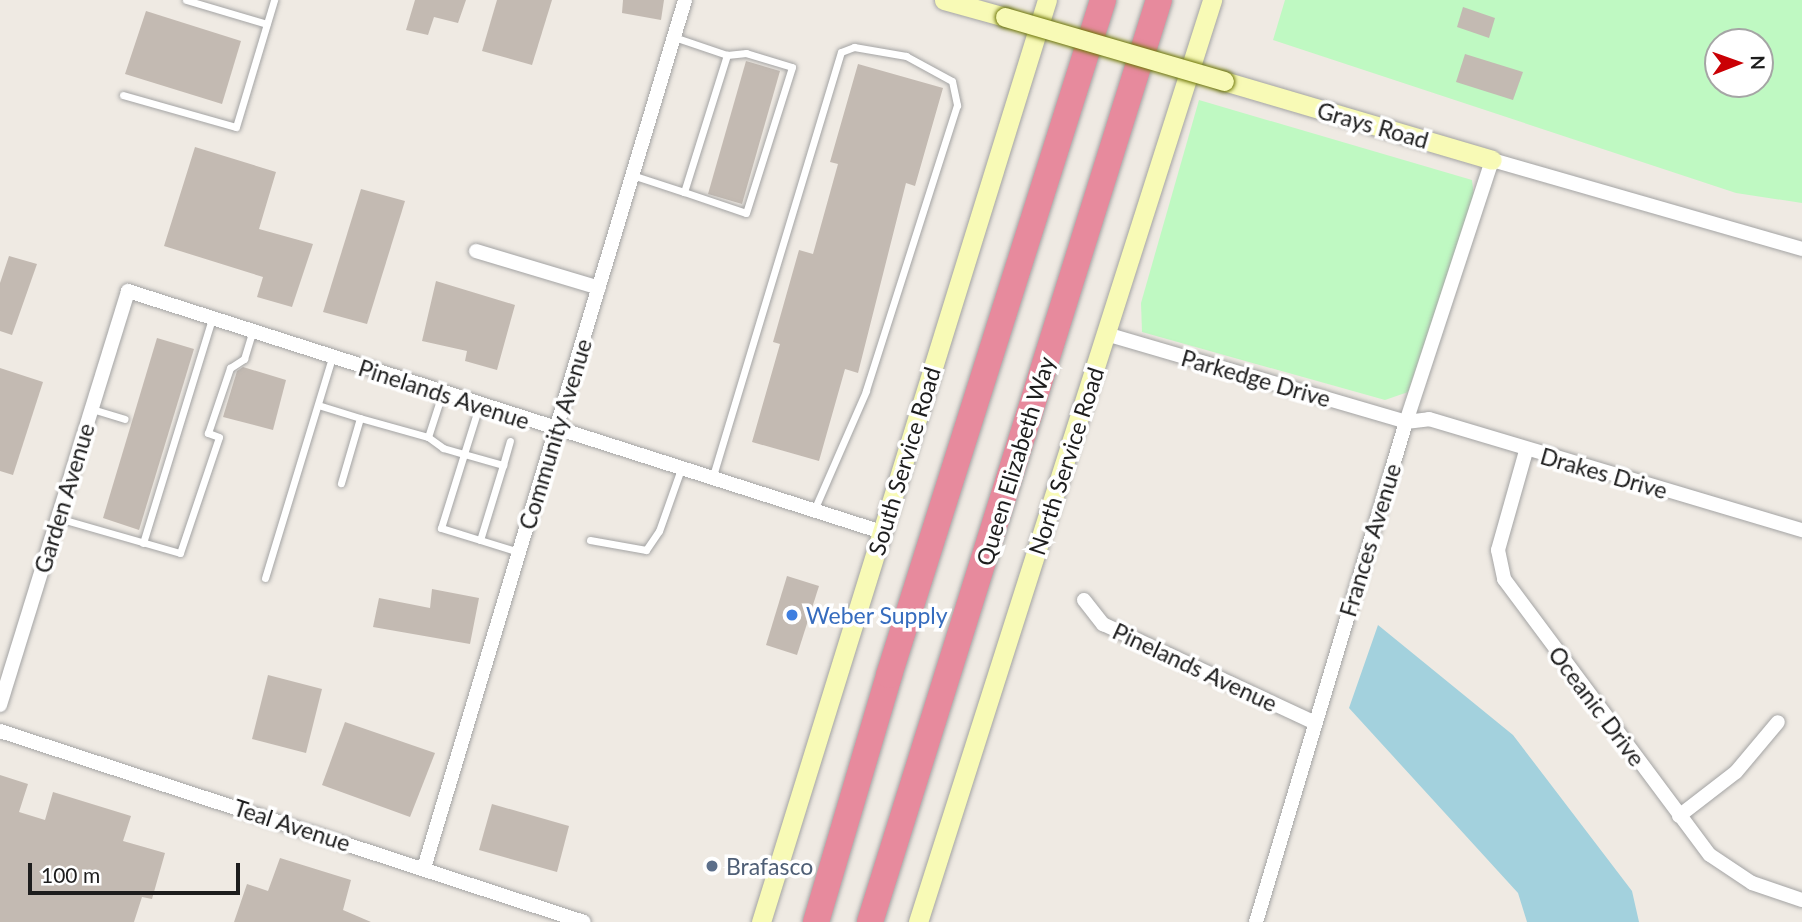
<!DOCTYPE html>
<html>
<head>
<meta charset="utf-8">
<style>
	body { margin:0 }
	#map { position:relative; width:1802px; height:922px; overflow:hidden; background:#efeae3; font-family:Lato,sans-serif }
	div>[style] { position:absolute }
	.park>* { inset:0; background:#bff9c2 }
	.water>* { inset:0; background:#a3d1dd }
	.building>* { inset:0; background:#c3bab2 }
	.roads { filter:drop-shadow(0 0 2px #a4a4a4) drop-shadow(0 0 2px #a4a4a4) }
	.lane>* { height:7px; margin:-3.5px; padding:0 3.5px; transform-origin:3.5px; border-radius:3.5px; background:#fff }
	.street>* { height:14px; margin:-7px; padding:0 7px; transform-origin:7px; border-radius:7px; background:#fff }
	.secondary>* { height:19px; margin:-9.5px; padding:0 9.5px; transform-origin:9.5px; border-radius:9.5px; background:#f8fab6 }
	.highway>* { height:26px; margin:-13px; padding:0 13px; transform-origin:13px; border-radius:13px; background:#e78a9d }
	.bridges { filter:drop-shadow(0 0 2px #6b7404) drop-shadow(0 0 2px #6b7404) }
	.secondary-bridge>* { height:19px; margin:-9.5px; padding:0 9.5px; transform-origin:9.5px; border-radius:9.5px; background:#f8fab6 }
	.dots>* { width:19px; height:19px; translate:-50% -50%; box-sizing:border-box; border:4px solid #fff; border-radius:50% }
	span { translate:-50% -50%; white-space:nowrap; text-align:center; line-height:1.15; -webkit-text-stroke:7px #fff; paint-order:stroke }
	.street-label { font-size:23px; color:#1d1d1d }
	.shop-label { font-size:23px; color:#366cbe }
	.left { translate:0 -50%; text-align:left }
	.service-label { font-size:23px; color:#4e5e75 }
	.north { position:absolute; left:1704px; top:28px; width:70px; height:70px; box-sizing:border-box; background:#fff; border:2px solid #a5a5a5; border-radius:50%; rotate:89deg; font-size:19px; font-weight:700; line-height:28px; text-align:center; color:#1d1d1d }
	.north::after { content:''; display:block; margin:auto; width:24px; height:32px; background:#ca0005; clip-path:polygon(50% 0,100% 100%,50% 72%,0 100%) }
	.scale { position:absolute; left:28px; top:863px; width:212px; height:32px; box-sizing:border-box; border:4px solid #1d1d1d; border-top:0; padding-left:9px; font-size:21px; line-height:24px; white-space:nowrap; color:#1d1d1d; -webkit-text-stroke:5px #fff; paint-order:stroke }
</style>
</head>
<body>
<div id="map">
	<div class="park">
		<div style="clip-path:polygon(evenodd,1285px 0,1802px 0,1802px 203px,1736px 193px,1273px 40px,1285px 0,1718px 42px,1760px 42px,1760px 84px,1718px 84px,1718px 42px)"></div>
		<div style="clip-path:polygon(1199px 100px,1472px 180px,1474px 196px,1408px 392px,1385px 400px,1142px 332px,1141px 303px)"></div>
	</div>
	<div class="water">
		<div style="clip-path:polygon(1378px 625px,1513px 735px,1632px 891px,1639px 922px,1527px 922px,1518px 893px,1349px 708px)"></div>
	</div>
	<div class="building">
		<div style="clip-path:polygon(415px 0,466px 0,458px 23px,434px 17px,428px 35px,406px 30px)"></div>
		<div style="clip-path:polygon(497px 0,552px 0,532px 65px,482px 51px)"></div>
		<div style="clip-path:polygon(623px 0,664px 0,661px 20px,622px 13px)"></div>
		<div style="clip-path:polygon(1463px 7px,1495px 18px,1489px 38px,1457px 27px)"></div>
		<div style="clip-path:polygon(146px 11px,241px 41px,222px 104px,125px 74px)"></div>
		<div style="clip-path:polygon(1465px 54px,1523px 72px,1513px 100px,1456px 82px)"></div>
		<div style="clip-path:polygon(746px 61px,780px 71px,742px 204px,708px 194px)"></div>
		<div style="clip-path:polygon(858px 64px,943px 88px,915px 186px,906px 183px,858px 373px,845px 369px,819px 461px,752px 442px,780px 344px,773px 342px,799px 250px,813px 254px,838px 164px,830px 162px)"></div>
		<div style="clip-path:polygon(195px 147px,276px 172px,259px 229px,313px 244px,292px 307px,257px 297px,263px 277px,164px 246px)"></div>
		<div style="clip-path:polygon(361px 189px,405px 201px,367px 324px,323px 312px)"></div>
		<div style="clip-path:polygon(9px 256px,37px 264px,12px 335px,0 331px,0 283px)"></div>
		<div style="clip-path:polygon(436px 281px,515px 305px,497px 370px,465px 361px,467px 351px,422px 341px)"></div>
		<div style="clip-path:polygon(157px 338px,194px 349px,139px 530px,103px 518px)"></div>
		<div style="clip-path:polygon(243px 367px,286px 380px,273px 430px,223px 417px,237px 371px)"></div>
		<div style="clip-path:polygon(0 368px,43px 382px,13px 475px,0 471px)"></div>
		<div style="clip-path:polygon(787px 576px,819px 586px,797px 655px,766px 645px)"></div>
		<div style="clip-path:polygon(432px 589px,479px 598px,470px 644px,373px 627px,379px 598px,430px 608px)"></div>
		<div style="clip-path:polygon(268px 675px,322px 689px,306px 753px,252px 739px)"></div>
		<div style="clip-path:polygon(345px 722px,435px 753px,410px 817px,322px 785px)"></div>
		<div style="clip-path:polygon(0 775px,28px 784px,19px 812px,45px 820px,53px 792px,131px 816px,123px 841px,165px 853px,152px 899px,142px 897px,134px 922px,0 922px)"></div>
		<div style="clip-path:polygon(492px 804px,569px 826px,557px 872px,479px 850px)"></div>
		<div style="clip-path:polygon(280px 858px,351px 880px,343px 910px,371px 922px,234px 922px,247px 884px,268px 891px)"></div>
	</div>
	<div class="roads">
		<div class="lane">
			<div style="left:186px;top:0;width:84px;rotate:16.5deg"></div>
			<div style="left:123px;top:95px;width:117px;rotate:15.8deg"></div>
			<div style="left:236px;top:127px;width:133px;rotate:-73.3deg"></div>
			<div style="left:632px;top:175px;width:55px;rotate:18.1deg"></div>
			<div style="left:684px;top:192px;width:144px;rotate:-72.6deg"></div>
			<div style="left:727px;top:55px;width:56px;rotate:-161.2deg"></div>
			<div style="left:684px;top:192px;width:65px;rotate:18.7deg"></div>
			<div style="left:746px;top:213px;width:153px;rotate:-72.5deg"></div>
			<div style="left:792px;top:67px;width:48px;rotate:-163.1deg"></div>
			<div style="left:746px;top:53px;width:19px;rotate:174deg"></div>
			<div style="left:318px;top:405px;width:44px;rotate:17.2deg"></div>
			<div style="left:360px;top:418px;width:68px;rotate:106.3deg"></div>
			<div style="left:92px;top:409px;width:34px;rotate:17deg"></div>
			<div style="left:360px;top:418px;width:71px;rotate:15.6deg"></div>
			<div style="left:428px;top:437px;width:45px;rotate:-72deg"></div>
			<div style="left:428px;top:437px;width:19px;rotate:36deg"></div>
			<div style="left:443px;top:448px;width:22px;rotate:16deg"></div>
			<div style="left:464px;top:454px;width:41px;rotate:15.8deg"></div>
			<div style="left:503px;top:465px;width:78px;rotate:107deg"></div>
			<div style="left:480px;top:540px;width:41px;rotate:-162.9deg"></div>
			<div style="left:441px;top:528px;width:77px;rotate:-72.7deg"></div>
			<div style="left:464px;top:454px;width:50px;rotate:-72.6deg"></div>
			<div style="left:503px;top:465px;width:25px;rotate:-74deg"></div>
			<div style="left:712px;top:479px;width:446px;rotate:-73.2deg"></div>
			<div style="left:841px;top:52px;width:14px;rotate:-21deg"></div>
			<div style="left:854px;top:47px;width:53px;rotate:9.8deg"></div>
			<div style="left:906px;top:56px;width:52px;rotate:28.5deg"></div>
			<div style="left:952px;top:81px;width:25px;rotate:78deg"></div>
			<div style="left:957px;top:105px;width:300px;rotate:107.7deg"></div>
			<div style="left:866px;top:391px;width:130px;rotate:113.6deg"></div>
			<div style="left:58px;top:518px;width:127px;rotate:16deg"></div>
			<div style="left:180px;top:553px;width:122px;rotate:-71.4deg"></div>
			<div style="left:219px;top:437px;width:12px;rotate:-160deg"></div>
			<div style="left:208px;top:433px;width:69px;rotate:-71.3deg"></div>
			<div style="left:230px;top:368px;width:17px;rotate:-33deg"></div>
			<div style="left:244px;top:359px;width:28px;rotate:-73deg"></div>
			<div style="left:480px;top:540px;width:41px;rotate:17.1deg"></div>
			<div style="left:590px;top:540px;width:57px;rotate:10.1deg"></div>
			<div style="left:646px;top:550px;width:23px;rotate:-56deg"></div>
			<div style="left:659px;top:531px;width:66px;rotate:-70.5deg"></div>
			<div style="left:143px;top:543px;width:234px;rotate:-72.9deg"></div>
			<div style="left:265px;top:578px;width:230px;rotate:-73.1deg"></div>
		</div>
		<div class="street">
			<div style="left:476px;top:251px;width:128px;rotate:16.7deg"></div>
			<div style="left:1106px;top:334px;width:313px;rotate:16.3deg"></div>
			<div style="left:1406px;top:422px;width:23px;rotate:-7deg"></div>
			<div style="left:1429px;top:419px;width:389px;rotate:16.6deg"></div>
			<div style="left:1526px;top:451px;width:103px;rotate:105.8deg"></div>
			<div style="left:1498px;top:550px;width:30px;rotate:78deg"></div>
			<div style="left:1504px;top:579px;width:344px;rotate:53.3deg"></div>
			<div style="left:1710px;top:855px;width:50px;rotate:33.7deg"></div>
			<div style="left:1752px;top:883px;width:53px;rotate:18.8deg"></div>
			<div style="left:1084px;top:600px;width:31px;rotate:52deg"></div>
			<div style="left:1103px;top:624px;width:234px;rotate:25deg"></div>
			<div style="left:0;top:705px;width:433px;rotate:-72.8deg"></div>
			<div style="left:128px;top:291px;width:792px;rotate:17.73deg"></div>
			<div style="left:0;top:731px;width:614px;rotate:18.11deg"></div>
			<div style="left:1679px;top:816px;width:72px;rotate:-37.7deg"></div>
			<div style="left:1736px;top:772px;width:65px;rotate:-50deg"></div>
			<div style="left:424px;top:868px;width:906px;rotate:-73.26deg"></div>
			<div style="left:1256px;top:922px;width:522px;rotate:-73.3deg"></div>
			<div style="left:1406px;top:422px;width:276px;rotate:-71.8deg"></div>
			<div style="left:1492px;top:160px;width:323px;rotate:16deg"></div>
		</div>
		<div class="secondary">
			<div style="left:944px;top:0;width:63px;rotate:15.6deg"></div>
			<div style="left:1224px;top:81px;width:279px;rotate:16.4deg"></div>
			<div style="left:761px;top:922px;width:965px;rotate:-72.77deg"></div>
			<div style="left:918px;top:922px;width:968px;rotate:-72.31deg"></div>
		</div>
		<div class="highway">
			<div style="left:816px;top:922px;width:258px;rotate:-73.5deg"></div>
			<div style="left:889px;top:675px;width:708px;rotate:-72.41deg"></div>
			<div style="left:870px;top:922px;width:966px;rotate:-72.6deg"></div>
		</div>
	</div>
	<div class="bridges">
		<div class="secondary-bridge">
			<div style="left:1005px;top:17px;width:228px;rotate:16.3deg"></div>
		</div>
	</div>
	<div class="dots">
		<div style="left:792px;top:615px;background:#3f7fe0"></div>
		<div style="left:712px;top:866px;background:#5c6f8a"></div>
	</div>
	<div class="street-label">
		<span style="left:1373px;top:125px;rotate:16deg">Grays Road</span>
		<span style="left:1256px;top:378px;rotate:16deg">Parkedge Drive</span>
		<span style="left:444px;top:394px;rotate:18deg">Pinelands Avenue</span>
		<span style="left:555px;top:434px;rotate:-73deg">Community Avenue</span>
		<span style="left:904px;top:461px;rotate:-73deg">South Service Road</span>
		<span style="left:1015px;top:461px;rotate:-73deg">Queen Elizabeth Way</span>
		<span style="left:1066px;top:461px;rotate:-72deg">North Service Road</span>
		<span style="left:1604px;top:473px;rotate:16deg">Drakes Drive</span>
		<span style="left:64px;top:498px;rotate:-73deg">Garden Avenue</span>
		<span style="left:1370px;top:540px;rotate:-73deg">Frances Avenue</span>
		<span style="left:1195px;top:667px;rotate:25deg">Pinelands Avenue</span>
		<span style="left:1597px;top:706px;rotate:53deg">Oceanic Drive</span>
		<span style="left:292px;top:825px;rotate:18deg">Teal Avenue</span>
	</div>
	<div class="shop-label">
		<span class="left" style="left:806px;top:615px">Weber Supply</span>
	</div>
	<div class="service-label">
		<span class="left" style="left:726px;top:866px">Brafasco</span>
	</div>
	<div class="north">N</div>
	<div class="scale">100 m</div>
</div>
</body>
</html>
